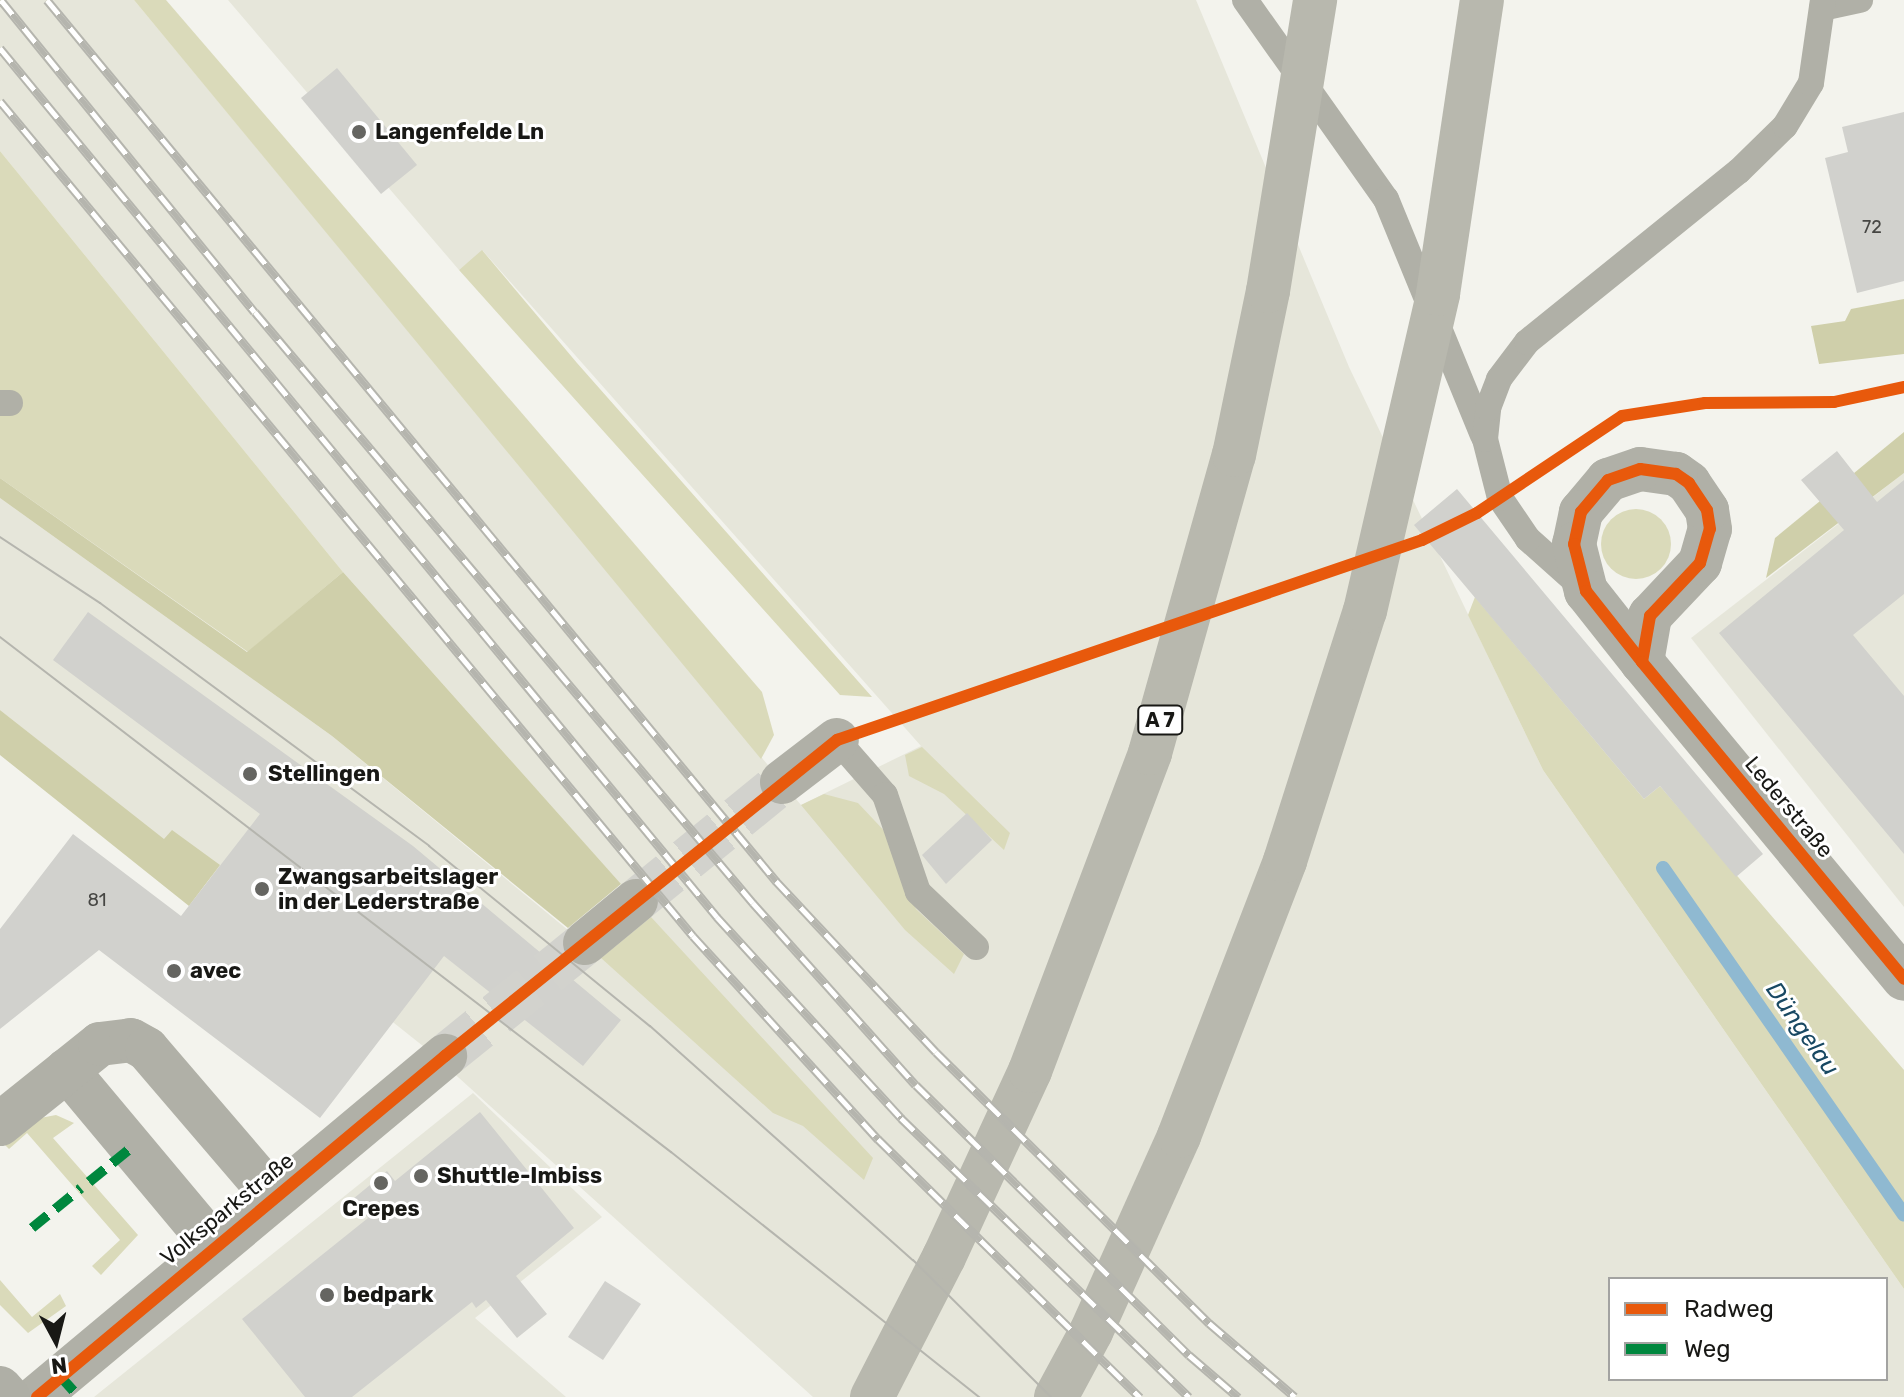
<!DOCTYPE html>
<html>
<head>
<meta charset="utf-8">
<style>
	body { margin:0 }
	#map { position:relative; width:1904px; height:1397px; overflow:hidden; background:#f3f3ed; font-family:Rubik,sans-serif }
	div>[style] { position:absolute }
	.built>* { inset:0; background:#e6e6da }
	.green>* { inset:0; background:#dadaba }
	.round { border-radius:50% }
	.forest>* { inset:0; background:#cfcfaa }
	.stream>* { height:14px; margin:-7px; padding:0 7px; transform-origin:7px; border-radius:7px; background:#8fb9d1 }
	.building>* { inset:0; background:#d1d1cd }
	.street-tunnel>* { height:44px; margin-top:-22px; transform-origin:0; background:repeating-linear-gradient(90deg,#d2d2cd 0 44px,transparent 0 66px) }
	.lane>* { height:26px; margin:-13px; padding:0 13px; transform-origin:13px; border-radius:13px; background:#b0b0a7 }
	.street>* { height:44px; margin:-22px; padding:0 22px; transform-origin:22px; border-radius:22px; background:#b0b0a7 }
	.secondary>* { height:44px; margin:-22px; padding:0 22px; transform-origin:22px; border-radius:22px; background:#afafa6 }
	.highway>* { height:44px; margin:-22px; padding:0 22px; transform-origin:22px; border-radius:22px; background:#b8b8ae }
	.tram>* { height:2px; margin:-1px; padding:0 1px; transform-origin:1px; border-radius:1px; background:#b5b5ae }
	.rail>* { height:9px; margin-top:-4.5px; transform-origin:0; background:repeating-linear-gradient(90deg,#fff 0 18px,#b5b5ae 0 36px); box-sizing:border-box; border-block:2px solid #b5b5ae }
	.quiet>* { height:10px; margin-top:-5px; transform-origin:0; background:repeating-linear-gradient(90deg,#00873e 0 20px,transparent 0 30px) }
	.cycleway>* { height:12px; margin:-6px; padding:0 6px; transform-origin:6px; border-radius:6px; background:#e8590c }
	.dots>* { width:22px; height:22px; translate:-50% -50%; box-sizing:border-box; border:4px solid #fff; border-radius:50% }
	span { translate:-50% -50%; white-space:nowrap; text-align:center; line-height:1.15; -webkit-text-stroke:6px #fff; paint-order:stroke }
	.number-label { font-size:18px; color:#464643 }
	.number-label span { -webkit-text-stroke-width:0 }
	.shield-label span { padding:2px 6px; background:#fff; border:2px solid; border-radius:6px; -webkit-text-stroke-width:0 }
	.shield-label { font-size:20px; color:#181815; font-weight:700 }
	.poi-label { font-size:22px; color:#181815; font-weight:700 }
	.left { translate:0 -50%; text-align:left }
	.street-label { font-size:22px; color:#181815 }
	.water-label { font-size:24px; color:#184862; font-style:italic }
	.legend { position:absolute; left:1608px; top:1277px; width:280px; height:104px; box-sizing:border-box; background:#fff; border:2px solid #a3a3a1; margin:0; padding:10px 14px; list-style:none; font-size:24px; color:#181815 }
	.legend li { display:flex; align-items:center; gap:16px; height:40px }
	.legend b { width:40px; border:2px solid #a3a3a1 }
	.north { position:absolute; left:16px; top:1301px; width:80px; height:80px; -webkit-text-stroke:6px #fff; paint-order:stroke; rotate:173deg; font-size:22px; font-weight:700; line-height:32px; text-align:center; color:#181815 }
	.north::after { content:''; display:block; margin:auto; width:28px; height:36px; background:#181815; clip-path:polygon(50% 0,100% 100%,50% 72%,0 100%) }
</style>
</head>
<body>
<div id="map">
	<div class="built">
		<div style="clip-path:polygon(evenodd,0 0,134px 0,801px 805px,921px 746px,483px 251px,459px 270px,228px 0,1196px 0,1349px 367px,1543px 770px,1904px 1289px,1904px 1397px,813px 1397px,428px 1050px,0 710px,0 498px,332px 736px,602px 958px,651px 918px,343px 572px,0 151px,0 0,1610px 1279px,1886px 1279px,1886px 1379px,1610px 1379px,1610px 1279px)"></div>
		<div style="clip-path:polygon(1904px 473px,1904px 907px,1691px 638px)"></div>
		<div style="clip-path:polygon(473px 1093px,602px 1217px,475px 1318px,566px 1397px,94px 1397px)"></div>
	</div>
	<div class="green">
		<div style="clip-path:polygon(134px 0,166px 0,762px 692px,774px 735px,761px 759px)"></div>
		<div style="clip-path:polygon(0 151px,343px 572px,248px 652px,0 478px)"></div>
		<div style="clip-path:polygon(482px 250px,577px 363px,872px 697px,840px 695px,459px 270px)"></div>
		<div class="round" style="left:1601px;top:509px;width:70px;height:70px"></div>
		<div style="clip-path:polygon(1475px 597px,1644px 799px,1660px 786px,1904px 1070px,1904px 1289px,1543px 770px,1468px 615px)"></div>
		<div style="clip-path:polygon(922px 747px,1010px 833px,1004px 850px,944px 794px,909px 776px,905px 755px)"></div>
		<div style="clip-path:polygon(824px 794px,858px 803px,890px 837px,916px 909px,964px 954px,954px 974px,905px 930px,801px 805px)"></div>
		<div style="clip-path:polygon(651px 917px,873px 1158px,864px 1180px,803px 1126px,773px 1113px,601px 958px)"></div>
		<div style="clip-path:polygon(56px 1115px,74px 1123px,53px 1138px,138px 1235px,101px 1275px,92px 1266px,120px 1240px,27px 1133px,9px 1149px,5px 1145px,35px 1119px)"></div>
		<div style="clip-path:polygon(0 1280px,32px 1317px,60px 1294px,66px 1306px,28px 1333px,0 1305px)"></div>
	</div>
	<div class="forest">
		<div style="clip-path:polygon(1904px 299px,1904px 354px,1819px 364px,1811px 326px,1845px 321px,1851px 309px)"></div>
		<div style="clip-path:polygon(1904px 432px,1904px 473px,1766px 578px,1775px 538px)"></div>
		<div style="clip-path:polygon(0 478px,247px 652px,343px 572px,621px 884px,568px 928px,332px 736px,0 498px)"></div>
		<div style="clip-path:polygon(0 710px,164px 839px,172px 830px,220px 865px,189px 906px,0 755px)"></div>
	</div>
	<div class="stream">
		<div style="left:1663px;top:868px;width:422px;rotate:55.2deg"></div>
	</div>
	<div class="building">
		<div style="clip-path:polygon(337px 68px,417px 165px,381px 194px,301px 98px)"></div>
		<div style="clip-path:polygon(1904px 112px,1904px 281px,1857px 293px,1825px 158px,1848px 152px,1842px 127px)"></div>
		<div style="clip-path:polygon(1837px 451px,1877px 502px,1904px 480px,1904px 594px,1853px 635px,1904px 696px,1904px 854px,1719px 633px,1844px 530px,1801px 480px)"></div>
		<div style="clip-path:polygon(1457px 489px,1763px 854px,1736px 877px,1660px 786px,1644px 799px,1414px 525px)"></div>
		<div style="clip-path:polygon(88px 612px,413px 846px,621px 1020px,583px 1066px,444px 956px,320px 1118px,99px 950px,0 1029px,0 929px,73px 834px,181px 916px,260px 814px,53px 660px)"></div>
		<div style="clip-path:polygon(967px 813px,992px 840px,946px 884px,922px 855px)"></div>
		<div style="clip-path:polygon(480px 1112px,574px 1228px,516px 1276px,547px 1314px,517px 1338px,486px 1300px,476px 1308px,472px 1302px,352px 1397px,305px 1397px,242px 1319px,368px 1218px,353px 1199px,387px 1171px,395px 1181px)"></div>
		<div style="clip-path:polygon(605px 1281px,641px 1304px,603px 1360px,568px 1337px)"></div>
	</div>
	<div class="street-tunnel">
		<div style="left:636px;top:901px;width:188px;rotate:-39.2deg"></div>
		<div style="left:445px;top:1056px;width:180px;rotate:-38.9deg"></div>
	</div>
	<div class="lane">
		<div style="left:1245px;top:0;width:244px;rotate:54.7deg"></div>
		<div style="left:1386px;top:199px;width:255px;rotate:67.7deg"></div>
		<div style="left:1822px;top:8px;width:39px;rotate:-12deg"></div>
		<div style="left:0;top:403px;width:10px"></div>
		<div style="left:1583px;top:588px;width:74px;rotate:-138.3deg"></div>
		<div style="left:1528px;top:539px;width:50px;rotate:-124.3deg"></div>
		<div style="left:1500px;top:498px;width:61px;rotate:-104.3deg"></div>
		<div style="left:1485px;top:439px;width:31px;rotate:-84deg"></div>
		<div style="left:1488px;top:408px;width:31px;rotate:-69deg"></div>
		<div style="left:1499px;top:379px;width:46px;rotate:-52.9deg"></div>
		<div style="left:1527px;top:342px;width:272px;rotate:-38.9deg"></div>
		<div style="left:1739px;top:171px;width:64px;rotate:-44.4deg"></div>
		<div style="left:1785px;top:126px;width:50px;rotate:-58.8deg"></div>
		<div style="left:1811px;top:83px;width:84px;rotate:-81.8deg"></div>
		<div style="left:837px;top:740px;width:73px;rotate:48.9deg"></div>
		<div style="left:885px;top:795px;width:102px;rotate:71.2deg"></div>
		<div style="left:918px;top:892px;width:80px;rotate:43.5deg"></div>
	</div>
	<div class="street">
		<div style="left:1642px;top:662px;width:47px;rotate:-80.1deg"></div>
		<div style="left:1650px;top:616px;width:73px;rotate:-46.7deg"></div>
		<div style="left:1700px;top:563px;width:35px;rotate:-74deg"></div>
		<div style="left:1710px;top:529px;width:19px;rotate:-99deg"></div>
		<div style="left:1707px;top:510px;width:32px;rotate:-124deg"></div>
		<div style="left:1689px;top:483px;width:16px;rotate:-145deg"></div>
		<div style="left:1676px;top:474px;width:36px;rotate:-172deg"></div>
		<div style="left:1640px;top:469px;width:34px;rotate:161deg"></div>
		<div style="left:1608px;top:480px;width:42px;rotate:130.2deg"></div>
		<div style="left:1581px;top:512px;width:33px;rotate:102deg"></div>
		<div style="left:1574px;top:544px;width:49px;rotate:75.7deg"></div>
		<div style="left:1586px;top:591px;width:90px;rotate:51.7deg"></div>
		<div style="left:1642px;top:662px;width:411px;rotate:50.4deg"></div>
		<div style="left:782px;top:782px;width:69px;rotate:-37.4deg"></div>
		<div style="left:585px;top:943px;width:66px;rotate:-39.5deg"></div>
		<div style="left:67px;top:1070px;width:229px;rotate:50.1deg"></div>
		<div style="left:0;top:1124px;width:128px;rotate:-38.7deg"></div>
		<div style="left:100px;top:1044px;width:31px;rotate:-7deg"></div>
		<div style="left:131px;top:1040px;width:18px;rotate:29deg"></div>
		<div style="left:147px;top:1049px;width:195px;rotate:49.4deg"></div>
		<div style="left:37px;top:1397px;width:532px;rotate:-39.89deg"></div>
	</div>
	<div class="secondary">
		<div style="left:0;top:1388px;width:12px;rotate:48deg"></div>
	</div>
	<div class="highway">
		<div style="left:872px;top:1397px;width:157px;rotate:-62.8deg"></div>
		<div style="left:944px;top:1257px;width:205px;rotate:-65.2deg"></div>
		<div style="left:1030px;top:1071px;width:340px;rotate:-69.3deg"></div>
		<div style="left:1150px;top:753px;width:310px;rotate:-74.3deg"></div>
		<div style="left:1234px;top:455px;width:167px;rotate:-78.3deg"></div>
		<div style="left:1268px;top:291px;width:295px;rotate:-80.8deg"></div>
		<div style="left:1056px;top:1397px;width:74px;rotate:-61.7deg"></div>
		<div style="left:1091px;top:1332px;width:215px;rotate:-65.8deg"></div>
		<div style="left:1179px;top:1136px;width:295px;rotate:-68.9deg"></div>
		<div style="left:1285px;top:861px;width:262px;rotate:-72.3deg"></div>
		<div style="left:1365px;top:611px;width:325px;rotate:-77deg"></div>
		<div style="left:1438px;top:294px;width:297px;rotate:-81.5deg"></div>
	</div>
	<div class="tram">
		<div style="left:0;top:537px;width:120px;rotate:33.4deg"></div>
		<div style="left:100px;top:603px;width:409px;rotate:36.4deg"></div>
		<div style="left:429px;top:846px;width:285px;rotate:39.2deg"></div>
		<div style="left:650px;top:1026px;width:352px;rotate:41.7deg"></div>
		<div style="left:913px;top:1260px;width:194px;rotate:44.8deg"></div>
		<div style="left:0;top:637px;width:846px;rotate:37.51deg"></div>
		<div style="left:671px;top:1152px;width:394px;rotate:38.5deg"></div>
	</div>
	<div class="rail">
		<div style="left:1px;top:0;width:402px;rotate:50.9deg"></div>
		<div style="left:255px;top:312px;width:773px;rotate:49.88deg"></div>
		<div style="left:753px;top:903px;width:244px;rotate:48.2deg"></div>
		<div style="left:916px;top:1085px;width:384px;rotate:44.7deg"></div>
		<div style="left:1189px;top:1355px;width:65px;rotate:40.6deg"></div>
		<div style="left:47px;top:0;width:1144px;rotate:50.39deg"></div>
		<div style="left:776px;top:881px;width:234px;rotate:46.9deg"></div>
		<div style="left:936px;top:1052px;width:385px;rotate:44.8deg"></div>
		<div style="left:1209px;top:1323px;width:113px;rotate:40.7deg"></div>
		<div style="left:0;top:48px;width:1127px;rotate:50.47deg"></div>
		<div style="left:717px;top:917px;width:273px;rotate:47.5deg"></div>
		<div style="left:901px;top:1118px;width:401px;rotate:44.1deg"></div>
		<div style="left:0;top:101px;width:1085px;rotate:50.31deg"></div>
		<div style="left:693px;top:936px;width:275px;rotate:47.7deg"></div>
		<div style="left:878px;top:1139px;width:368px;rotate:44.6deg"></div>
	</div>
	<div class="quiet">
		<div style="left:89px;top:1182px;width:55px;rotate:-39.1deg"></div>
		<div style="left:32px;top:1228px;width:63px;rotate:-39.2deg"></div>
		<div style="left:60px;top:1376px;width:28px;rotate:48deg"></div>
	</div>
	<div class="cycleway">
		<div style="left:1642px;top:662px;width:47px;rotate:-80.1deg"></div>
		<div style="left:1650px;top:616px;width:73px;rotate:-46.7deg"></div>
		<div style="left:1700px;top:563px;width:35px;rotate:-74deg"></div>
		<div style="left:1710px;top:529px;width:19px;rotate:-99deg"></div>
		<div style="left:1707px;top:510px;width:32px;rotate:-124deg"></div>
		<div style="left:1689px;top:483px;width:16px;rotate:-145deg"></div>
		<div style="left:1676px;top:474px;width:36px;rotate:-172deg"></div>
		<div style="left:1640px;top:469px;width:34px;rotate:161deg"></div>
		<div style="left:1608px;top:480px;width:42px;rotate:130.2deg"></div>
		<div style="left:1581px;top:512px;width:33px;rotate:102deg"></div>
		<div style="left:1574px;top:544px;width:49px;rotate:75.7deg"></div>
		<div style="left:1586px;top:591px;width:90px;rotate:51.7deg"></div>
		<div style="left:1642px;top:662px;width:411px;rotate:50.4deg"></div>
		<div style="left:37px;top:1397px;width:532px;rotate:-39.89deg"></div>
		<div style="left:445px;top:1056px;width:504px;rotate:-38.87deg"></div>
		<div style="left:837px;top:740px;width:618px;rotate:-18.87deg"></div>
		<div style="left:1422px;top:540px;width:61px;rotate:-26.1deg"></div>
		<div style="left:1477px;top:513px;width:174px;rotate:-33.8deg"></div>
		<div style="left:1622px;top:416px;width:84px;rotate:-8.9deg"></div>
		<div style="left:1705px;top:403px;width:129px;rotate:-0.4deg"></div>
		<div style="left:1834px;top:402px;width:72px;rotate:-12.1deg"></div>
	</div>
	<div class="dots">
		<div style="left:359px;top:132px;background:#656561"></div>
		<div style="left:250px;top:774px;background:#656561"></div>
		<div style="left:262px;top:889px;background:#656561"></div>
		<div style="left:174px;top:971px;background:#656561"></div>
		<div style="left:421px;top:1176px;background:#656561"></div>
		<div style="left:381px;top:1183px;background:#656561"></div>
		<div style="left:327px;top:1295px;background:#656561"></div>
	</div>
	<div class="number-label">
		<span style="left:1872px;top:227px">72</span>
		<span style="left:97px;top:900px">81</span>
	</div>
	<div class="shield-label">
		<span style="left:1160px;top:720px">A 7</span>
	</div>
	<div class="poi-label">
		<span class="left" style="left:375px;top:132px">Langenfelde Ln</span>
		<span class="left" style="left:268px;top:774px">Stellingen</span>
		<span class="left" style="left:278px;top:889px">Zwangsarbeitslager<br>in der Lederstraße</span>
		<span class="left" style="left:190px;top:971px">avec</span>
		<span class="left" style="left:437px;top:1176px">Shuttle-Imbiss</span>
		<span style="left:381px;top:1209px">Crepes</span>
		<span class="left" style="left:343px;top:1295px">bedpark</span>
	</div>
	<div class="street-label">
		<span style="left:1789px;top:807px;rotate:50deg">Lederstraße</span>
		<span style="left:227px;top:1209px;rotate:-39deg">Volksparkstraße</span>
	</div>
	<div class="water-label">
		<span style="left:1802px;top:1029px;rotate:55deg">Düngelau</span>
	</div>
	<ul class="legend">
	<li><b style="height:10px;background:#e8590c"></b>Radweg</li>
	<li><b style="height:10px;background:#00873e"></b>Weg</li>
	</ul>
	<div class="north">N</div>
</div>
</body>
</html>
